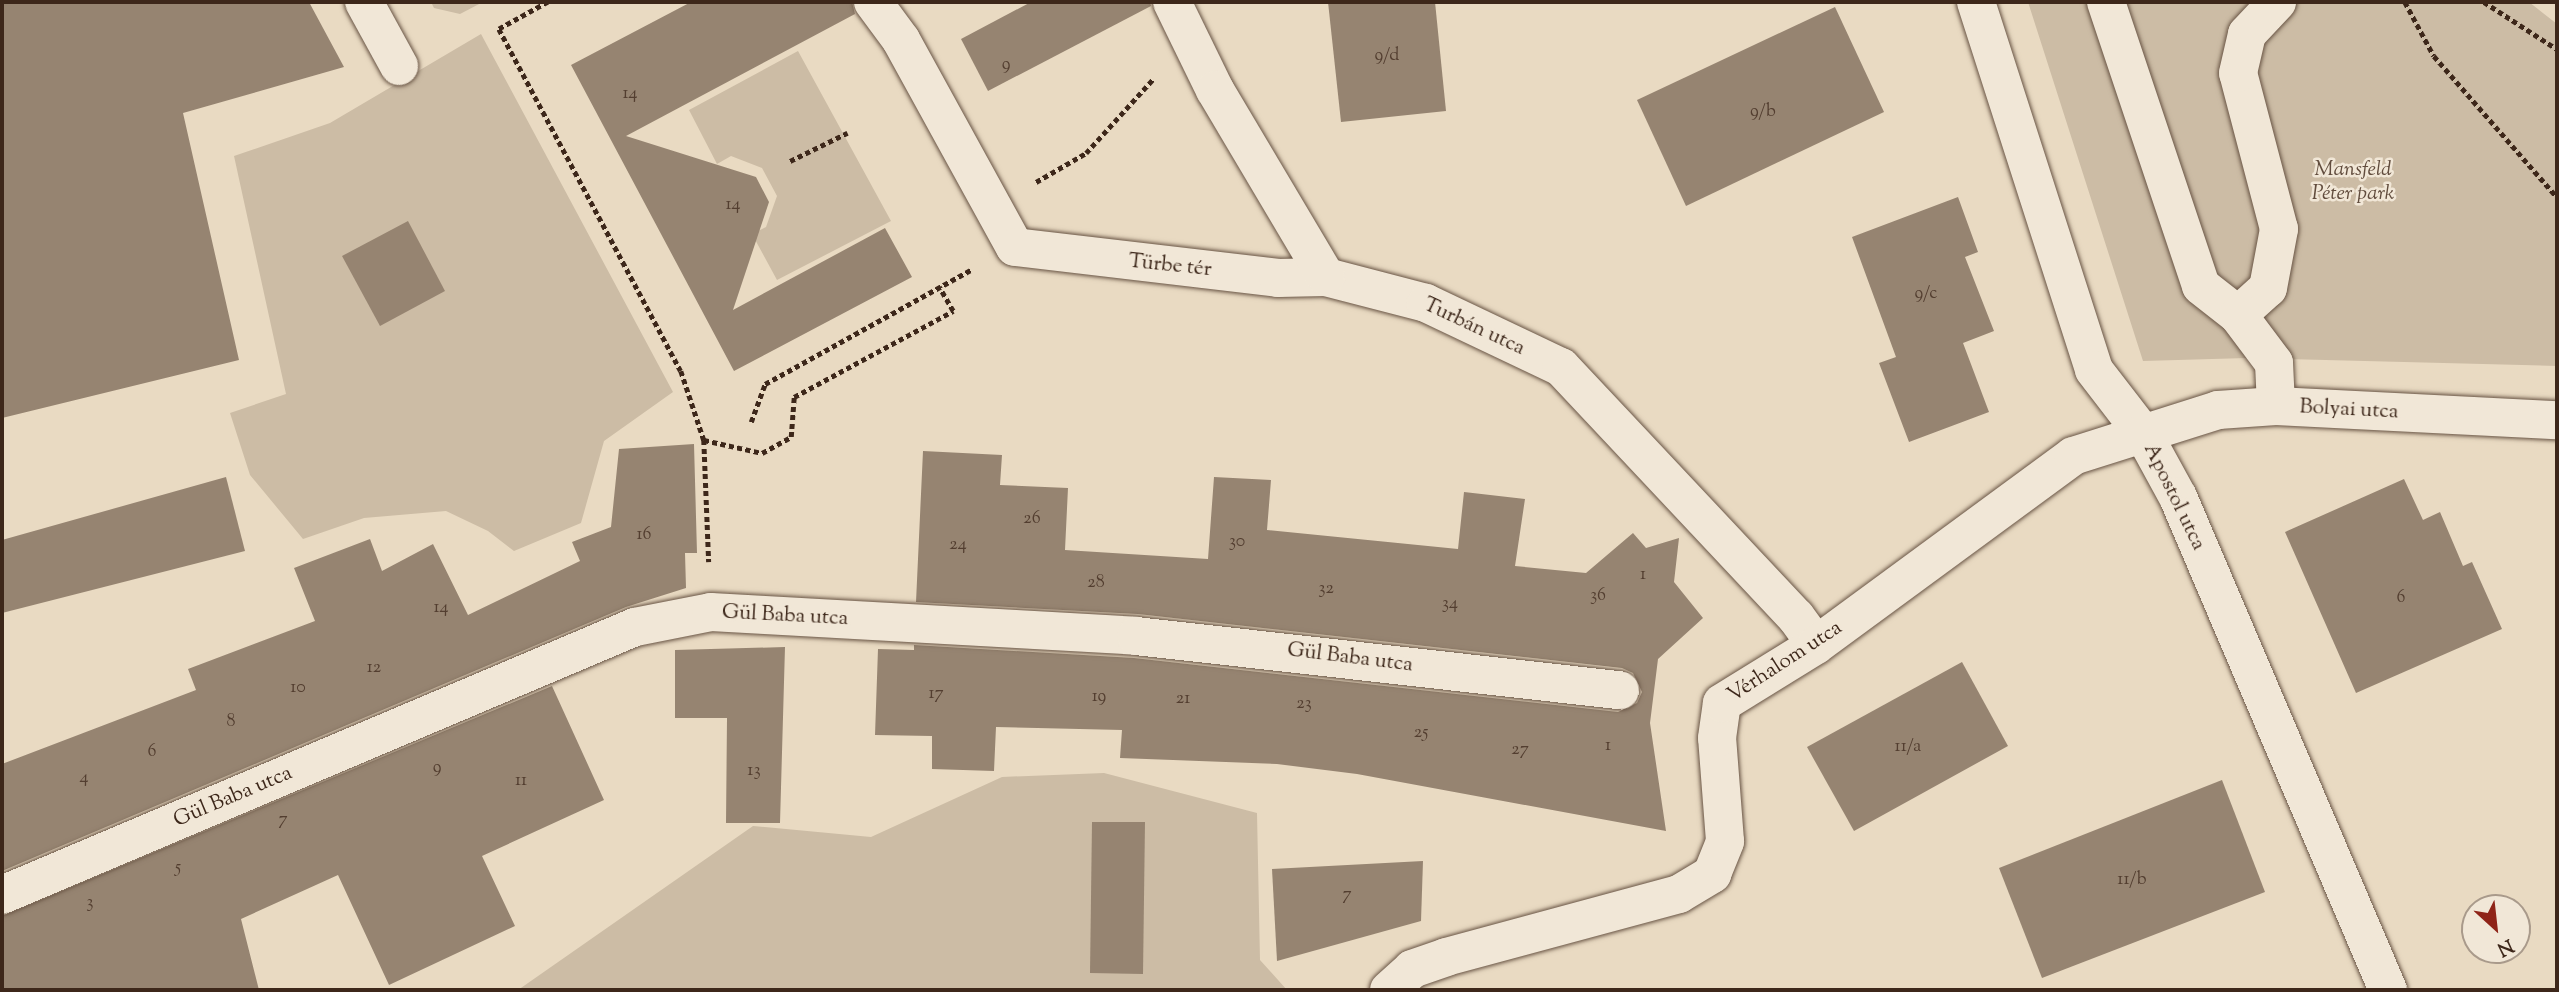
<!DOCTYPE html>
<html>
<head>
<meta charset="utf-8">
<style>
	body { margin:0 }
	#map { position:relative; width:2559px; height:992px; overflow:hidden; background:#e9dac2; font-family:"Sorts Mill Goudy",serif }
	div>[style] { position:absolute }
	.green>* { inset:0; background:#ccbca5 }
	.building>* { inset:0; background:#968471 }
	.path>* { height:4.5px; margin-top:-2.25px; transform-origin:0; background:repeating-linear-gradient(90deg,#3d271a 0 5px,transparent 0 8.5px) }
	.roads { filter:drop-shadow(0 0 2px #685444) drop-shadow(0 0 2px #685444) }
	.minor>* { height:38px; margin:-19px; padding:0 19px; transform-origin:19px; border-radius:19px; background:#f1e7d7 }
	span { translate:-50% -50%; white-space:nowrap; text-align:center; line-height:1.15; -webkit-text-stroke:5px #f1e7d7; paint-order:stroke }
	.number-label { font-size:18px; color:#533e30 }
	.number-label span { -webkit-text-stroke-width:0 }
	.park-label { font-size:21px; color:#614c3d; font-style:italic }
	.street-label { font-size:21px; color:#3d271a }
	.frame { position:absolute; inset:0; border:4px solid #3d271a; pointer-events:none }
	.north { position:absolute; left:2461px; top:894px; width:70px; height:70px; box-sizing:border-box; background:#f1e7d7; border:2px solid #a99a8b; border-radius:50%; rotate:153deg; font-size:19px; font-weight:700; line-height:28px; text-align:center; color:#3d271a }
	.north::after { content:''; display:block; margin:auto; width:24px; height:32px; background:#8f2418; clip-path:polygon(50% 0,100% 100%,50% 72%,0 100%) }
</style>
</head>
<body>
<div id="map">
	<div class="green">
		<div style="clip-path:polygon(431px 2px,483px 2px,460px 14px,434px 8px)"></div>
		<div style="clip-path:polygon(2028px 2px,2529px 2px,2557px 24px,2557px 366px,2247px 358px,2143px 361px)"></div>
		<div style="clip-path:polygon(481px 34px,673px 392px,604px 441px,581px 523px,514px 551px,488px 531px,446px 511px,364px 518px,303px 539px,250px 475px,230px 413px,286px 394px,234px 156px,330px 123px)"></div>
		<div style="clip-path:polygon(798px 51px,891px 221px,777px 280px,752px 234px,766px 227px,777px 196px,762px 168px,731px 156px,717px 164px,689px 110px)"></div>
		<div style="clip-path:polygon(1104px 773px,1257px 813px,1260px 960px,1287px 990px,518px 990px,753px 826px,871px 837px,1002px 777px)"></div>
	</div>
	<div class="building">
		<div style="clip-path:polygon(2px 2px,309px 2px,344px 67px,183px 113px,239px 360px,2px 418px)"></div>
		<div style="clip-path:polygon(691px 2px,852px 2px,855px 14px,626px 136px,756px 177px,769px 202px,733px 310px,885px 228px,912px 277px,734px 371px,571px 65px)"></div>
		<div style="clip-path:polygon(1031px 2px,1150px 2px,1151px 6px,988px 91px,961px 39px)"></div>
		<div style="clip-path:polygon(1328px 2px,1435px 2px,1446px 111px,1341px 122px)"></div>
		<div style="clip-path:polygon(1835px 7px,1884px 112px,1686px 206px,1637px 100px)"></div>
		<div style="clip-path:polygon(1958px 197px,1978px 252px,1965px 257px,1994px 331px,1963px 343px,1989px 412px,1909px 442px,1879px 363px,1896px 357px,1852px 237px)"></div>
		<div style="clip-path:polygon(408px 221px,445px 291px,380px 326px,342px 256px)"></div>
		<div style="clip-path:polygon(694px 444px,697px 553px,685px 553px,686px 588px,626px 607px,2px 871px,2px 764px,196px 690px,188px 669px,315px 621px,294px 568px,370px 539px,382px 571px,433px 544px,468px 615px,580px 561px,572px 542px,611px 527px,619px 449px)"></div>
		<div style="clip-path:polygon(923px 451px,1002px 455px,1000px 485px,1068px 488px,1065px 550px,1208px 559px,1214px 477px,1271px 480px,1267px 530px,1458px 549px,1464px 492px,1525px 499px,1515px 566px,1586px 573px,1633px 533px,1646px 548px,1679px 538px,1674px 582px,1703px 618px,1658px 659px,1650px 723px,1666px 831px,1357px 774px,1277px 764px,1120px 758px,1122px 730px,996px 727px,994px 771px,932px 769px,932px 736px,875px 735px,878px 649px,914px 650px,914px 645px,1134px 658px,1618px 712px,1637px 703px,1642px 692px,1633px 673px,1622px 668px,1138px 614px,916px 602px)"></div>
		<div style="clip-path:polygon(226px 477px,245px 551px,2px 613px,2px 540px)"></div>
		<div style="clip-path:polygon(2404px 479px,2423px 520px,2440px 512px,2463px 566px,2472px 562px,2502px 629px,2356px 693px,2285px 532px)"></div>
		<div style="clip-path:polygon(785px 647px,780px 823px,726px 823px,727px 718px,675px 718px,675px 650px)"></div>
		<div style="clip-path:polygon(1962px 662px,2008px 746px,1854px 831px,1807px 747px)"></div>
		<div style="clip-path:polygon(552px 686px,604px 800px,482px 856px,515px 926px,389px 985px,338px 875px,241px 919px,259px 990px,2px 990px,2px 916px)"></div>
		<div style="clip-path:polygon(2222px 780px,2265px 892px,2042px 978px,1999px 868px)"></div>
		<div style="clip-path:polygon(1092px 822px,1145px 822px,1143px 974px,1090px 973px)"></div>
		<div style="clip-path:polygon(1423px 861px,1421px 921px,1277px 961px,1272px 869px)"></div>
	</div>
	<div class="path">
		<div style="left:548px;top:2px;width:56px;rotate:151.1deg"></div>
		<div style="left:499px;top:29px;width:387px;rotate:62deg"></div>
		<div style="left:681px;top:371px;width:73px;rotate:71.6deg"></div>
		<div style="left:704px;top:440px;width:122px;rotate:87.7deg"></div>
		<div style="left:2405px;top:2px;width:61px;rotate:61.8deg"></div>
		<div style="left:2434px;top:56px;width:187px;rotate:48.9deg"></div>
		<div style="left:2484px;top:2px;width:87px;rotate:32.8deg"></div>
		<div style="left:790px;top:161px;width:64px;rotate:-26.2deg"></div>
		<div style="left:1036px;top:182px;width:58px;rotate:-30.1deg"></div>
		<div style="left:1086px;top:153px;width:101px;rotate:-47.8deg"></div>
		<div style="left:751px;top:422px;width:40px;rotate:-69.8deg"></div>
		<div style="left:765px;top:384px;width:235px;rotate:-29deg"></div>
		<div style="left:704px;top:440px;width:59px;rotate:12.6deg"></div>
		<div style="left:762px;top:453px;width:33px;rotate:-29deg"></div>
		<div style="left:791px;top:437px;width:40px;rotate:-85.7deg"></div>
		<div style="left:794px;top:397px;width:181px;rotate:-28.4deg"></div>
		<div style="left:953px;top:311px;width:28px;rotate:-120deg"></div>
	</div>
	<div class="roads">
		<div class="minor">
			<div style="left:364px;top:2px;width:73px;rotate:61.3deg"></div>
			<div style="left:873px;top:2px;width:47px;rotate:53.6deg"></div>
			<div style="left:901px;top:40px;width:236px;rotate:61.2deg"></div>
			<div style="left:1015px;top:247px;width:265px;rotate:6.7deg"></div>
			<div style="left:1278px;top:278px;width:48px;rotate:-1.2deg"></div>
			<div style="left:1326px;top:277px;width:103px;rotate:14.6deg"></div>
			<div style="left:1426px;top:303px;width:149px;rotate:25.4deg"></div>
			<div style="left:1561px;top:367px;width:343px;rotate:46.8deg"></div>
			<div style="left:1796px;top:617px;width:34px;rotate:54deg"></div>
			<div style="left:1172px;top:2px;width:98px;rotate:64deg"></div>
			<div style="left:1215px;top:90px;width:217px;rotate:59.3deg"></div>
			<div style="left:1976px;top:2px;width:386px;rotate:72.2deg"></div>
			<div style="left:2094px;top:370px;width:82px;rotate:52.4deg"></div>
			<div style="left:2144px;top:435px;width:71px;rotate:61.3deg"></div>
			<div style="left:2178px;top:497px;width:536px;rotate:66.93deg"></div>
			<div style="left:2106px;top:2px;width:299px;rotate:71.5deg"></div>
			<div style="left:2201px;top:286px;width:47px;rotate:38.1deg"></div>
			<div style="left:2238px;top:315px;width:60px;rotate:53.1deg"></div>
			<div style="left:2274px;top:363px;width:43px;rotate:87.3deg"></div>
			<div style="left:2238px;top:315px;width:40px;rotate:-42deg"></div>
			<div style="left:2268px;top:288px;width:60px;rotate:-79.4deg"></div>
			<div style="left:2279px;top:229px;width:161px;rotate:-104.7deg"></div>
			<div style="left:2238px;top:73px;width:40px;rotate:-77deg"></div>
			<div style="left:2247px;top:34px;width:44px;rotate:-46.8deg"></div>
			<div style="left:2px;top:895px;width:687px;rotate:-22.95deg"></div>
			<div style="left:635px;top:627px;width:77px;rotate:-11.2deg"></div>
			<div style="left:711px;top:612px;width:426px;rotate:3.2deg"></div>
			<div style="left:1136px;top:636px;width:487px;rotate:6.4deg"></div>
			<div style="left:1389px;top:990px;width:31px;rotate:-42deg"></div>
			<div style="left:1412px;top:969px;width:36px;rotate:-19deg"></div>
			<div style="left:1446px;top:957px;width:241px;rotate:-15.1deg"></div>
			<div style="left:1679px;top:894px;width:39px;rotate:-31deg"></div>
			<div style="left:1712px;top:874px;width:35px;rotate:-68deg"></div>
			<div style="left:1725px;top:841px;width:103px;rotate:-94.4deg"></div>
			<div style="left:1717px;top:738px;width:35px;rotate:-82deg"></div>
			<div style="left:1722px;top:703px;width:110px;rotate:-31.7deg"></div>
			<div style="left:1816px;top:645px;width:319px;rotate:-36.3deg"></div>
			<div style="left:2073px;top:456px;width:152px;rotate:-17.6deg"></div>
			<div style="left:2218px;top:410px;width:58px;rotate:-3.9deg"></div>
			<div style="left:2276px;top:406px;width:281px;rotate:2.9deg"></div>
		</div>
	</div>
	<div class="number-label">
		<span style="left:1387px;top:56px">9/d</span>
		<span style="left:1006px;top:65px">9</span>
		<span style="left:630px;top:94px">14</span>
		<span style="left:1763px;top:112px">9/b</span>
		<span style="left:733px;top:205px">14</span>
		<span style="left:1926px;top:294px">9/c</span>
		<span style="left:1032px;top:519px">26</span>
		<span style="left:644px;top:535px">16</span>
		<span style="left:1237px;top:542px">30</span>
		<span style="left:958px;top:545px">24</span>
		<span style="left:1643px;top:575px">1</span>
		<span style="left:1096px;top:583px">28</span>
		<span style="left:1326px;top:589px">32</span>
		<span style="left:1598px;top:596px">36</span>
		<span style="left:2401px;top:598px">6</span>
		<span style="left:1450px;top:604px">34</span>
		<span style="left:441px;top:608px">14</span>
		<span style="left:374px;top:668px">12</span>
		<span style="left:298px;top:688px">10</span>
		<span style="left:936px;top:694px">17</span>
		<span style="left:1099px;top:697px">19</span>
		<span style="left:1183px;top:699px">21</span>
		<span style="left:1304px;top:704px">23</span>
		<span style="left:231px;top:722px">8</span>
		<span style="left:1421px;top:733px">25</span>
		<span style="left:1608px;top:746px">1</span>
		<span style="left:1908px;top:747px">11/a</span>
		<span style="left:1520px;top:750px">27</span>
		<span style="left:152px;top:752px">6</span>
		<span style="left:437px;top:768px">9</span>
		<span style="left:754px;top:771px">13</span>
		<span style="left:84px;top:778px">4</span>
		<span style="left:521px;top:781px">11</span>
		<span style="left:283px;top:820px">7</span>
		<span style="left:178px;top:868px">5</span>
		<span style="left:2132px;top:880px">11/b</span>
		<span style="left:1347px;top:895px">7</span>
		<span style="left:90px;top:903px">3</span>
	</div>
	<div class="park-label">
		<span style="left:2353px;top:182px">Mansfeld<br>Péter park</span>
	</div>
	<div class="street-label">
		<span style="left:1170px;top:266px;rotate:6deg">Türbe tér</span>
		<span style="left:1474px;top:327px;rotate:25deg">Turbán utca</span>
		<span style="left:2349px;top:410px;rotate:3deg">Bolyai utca</span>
		<span style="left:2174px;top:497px;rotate:64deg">Apostol utca</span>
		<span style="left:785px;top:616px;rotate:3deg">Gül Baba utca</span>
		<span style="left:1350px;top:658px;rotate:7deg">Gül Baba utca</span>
		<span style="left:1785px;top:662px;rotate:-33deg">Vérhalom utca</span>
		<span style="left:233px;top:797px;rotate:-23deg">Gül Baba utca</span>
	</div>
	<div class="frame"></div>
	<div class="north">N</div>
</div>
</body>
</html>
